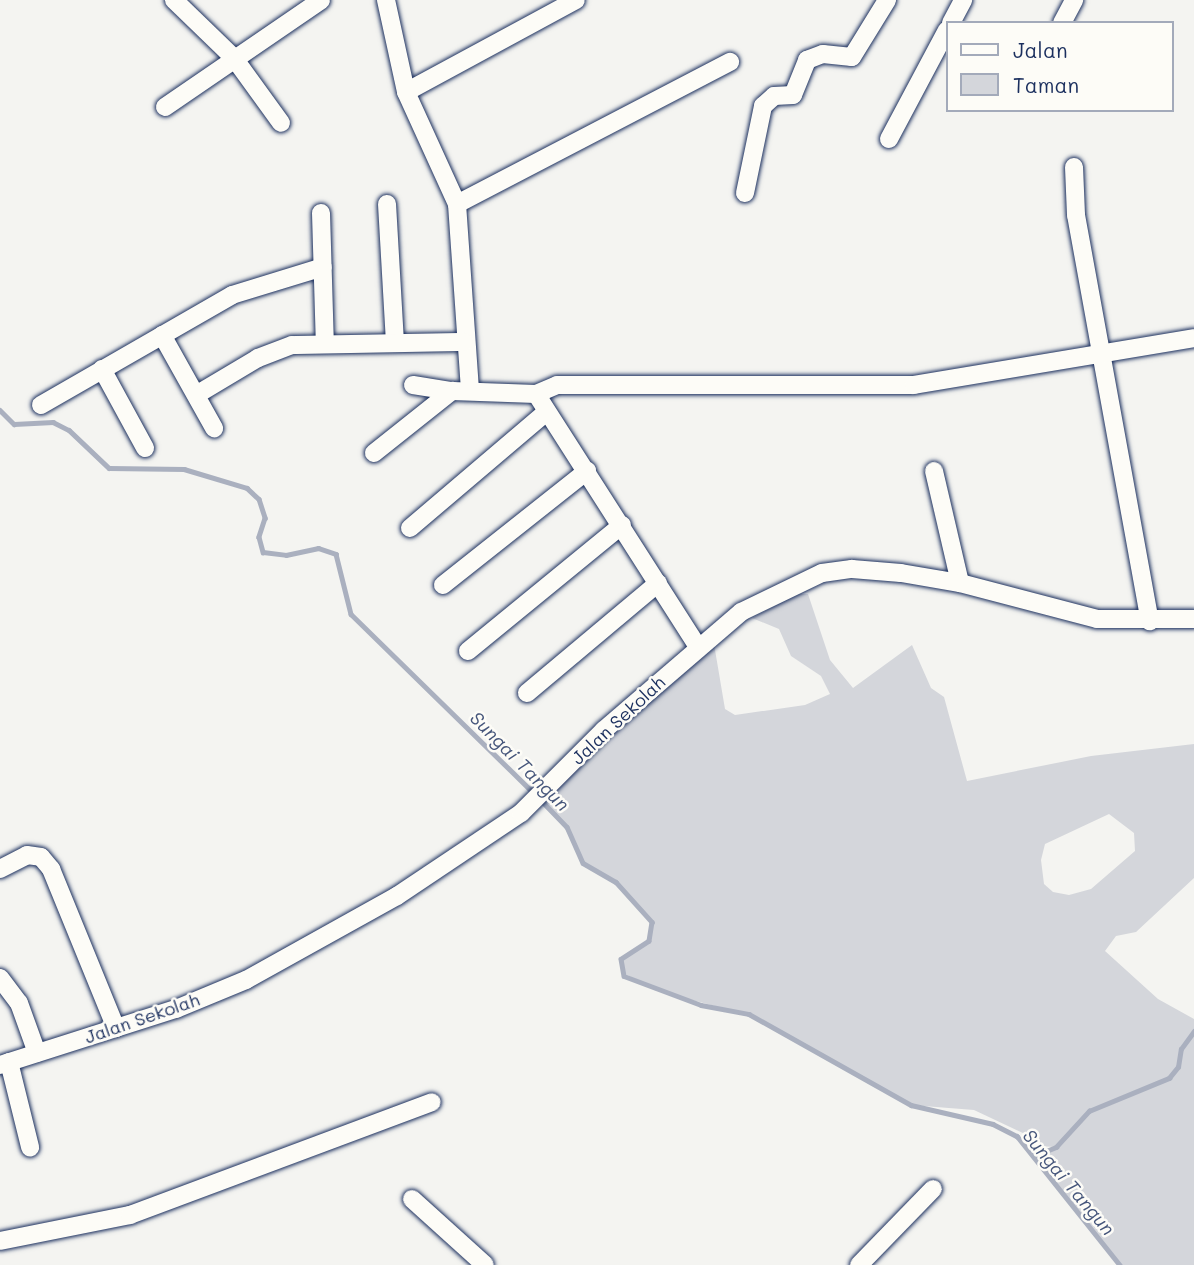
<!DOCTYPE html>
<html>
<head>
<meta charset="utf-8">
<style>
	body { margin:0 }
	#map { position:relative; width:1194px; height:1265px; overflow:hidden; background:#f4f4f1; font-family:Mali,sans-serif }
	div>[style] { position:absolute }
	.green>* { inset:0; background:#d4d6db }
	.stream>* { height:4.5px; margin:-2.25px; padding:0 2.25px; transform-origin:2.25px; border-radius:2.25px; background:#aab0bf }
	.roads { filter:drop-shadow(0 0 2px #1b2f5e) drop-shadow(0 0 2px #1b2f5e) }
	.minor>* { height:18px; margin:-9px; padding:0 9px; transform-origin:9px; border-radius:9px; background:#fdfcf7 }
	span { translate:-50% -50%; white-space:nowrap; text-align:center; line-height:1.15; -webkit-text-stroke:5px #fdfcf7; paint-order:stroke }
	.street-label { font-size:18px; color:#1b2f5e }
	.water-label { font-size:19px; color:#46567b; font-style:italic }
	.legend { position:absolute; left:946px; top:21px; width:228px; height:91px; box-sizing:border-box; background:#fdfcf7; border:2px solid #a3aaba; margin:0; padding:9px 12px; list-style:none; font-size:21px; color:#1b2f5e }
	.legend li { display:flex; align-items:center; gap:14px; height:35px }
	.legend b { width:35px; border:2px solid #a3aaba }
</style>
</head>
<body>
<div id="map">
	<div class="green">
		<div style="clip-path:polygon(evenodd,797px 594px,808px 594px,830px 660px,853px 688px,912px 645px,931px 688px,944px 697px,967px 781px,1091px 756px,1194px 744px,1194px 878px,1136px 932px,1116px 936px,1105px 951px,1158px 999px,1194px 1019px,1194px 1265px,1120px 1265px,1033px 1156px,1055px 1147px,1038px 1146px,1027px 1135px,974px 1110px,911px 1105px,749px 1015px,654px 990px,622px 972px,621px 959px,649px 941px,652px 922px,616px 882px,583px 863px,567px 827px,542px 802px,621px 722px,714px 644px,725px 709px,735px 715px,805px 705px,830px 694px,821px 676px,791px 656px,779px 629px,752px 618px,797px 594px,1109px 814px,1134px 833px,1135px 851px,1091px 889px,1069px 895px,1053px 892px,1044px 884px,1041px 860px,1045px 844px,1109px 814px)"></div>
	</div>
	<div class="stream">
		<div style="left:0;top:410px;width:20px;rotate:45deg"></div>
		<div style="left:14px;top:424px;width:39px;rotate:-3deg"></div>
		<div style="left:53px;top:422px;width:18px;rotate:27deg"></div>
		<div style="left:69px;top:430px;width:55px;rotate:43.5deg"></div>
		<div style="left:109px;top:468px;width:75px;rotate:0.8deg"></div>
		<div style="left:184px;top:469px;width:66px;rotate:16.8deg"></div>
		<div style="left:247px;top:488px;width:16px;rotate:43deg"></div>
		<div style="left:259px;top:499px;width:20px;rotate:72deg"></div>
		<div style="left:265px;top:518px;width:20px;rotate:108deg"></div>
		<div style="left:259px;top:537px;width:16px;rotate:75deg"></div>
		<div style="left:263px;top:552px;width:23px;rotate:7deg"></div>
		<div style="left:286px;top:555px;width:33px;rotate:-12deg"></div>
		<div style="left:318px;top:548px;width:19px;rotate:18deg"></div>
		<div style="left:336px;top:554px;width:62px;rotate:76deg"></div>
		<div style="left:351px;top:614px;width:257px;rotate:44.4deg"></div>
		<div style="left:541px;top:800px;width:37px;rotate:46deg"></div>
		<div style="left:567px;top:827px;width:39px;rotate:66deg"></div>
		<div style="left:583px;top:863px;width:38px;rotate:30deg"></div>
		<div style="left:616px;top:882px;width:54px;rotate:48deg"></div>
		<div style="left:652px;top:922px;width:19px;rotate:99deg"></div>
		<div style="left:649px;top:941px;width:33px;rotate:147deg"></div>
		<div style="left:621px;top:959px;width:17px;rotate:80deg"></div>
		<div style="left:624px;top:976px;width:82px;rotate:20.6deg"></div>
		<div style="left:701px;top:1005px;width:49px;rotate:10.6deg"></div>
		<div style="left:749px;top:1014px;width:186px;rotate:29.3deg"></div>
		<div style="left:911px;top:1105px;width:84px;rotate:13deg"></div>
		<div style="left:993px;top:1124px;width:27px;rotate:27deg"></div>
		<div style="left:1017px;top:1136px;width:165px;rotate:51.4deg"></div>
		<div style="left:1034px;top:1156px;width:24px;rotate:-22deg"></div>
		<div style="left:1056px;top:1147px;width:49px;rotate:-47.5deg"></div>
		<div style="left:1089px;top:1111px;width:87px;rotate:-22.4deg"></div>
		<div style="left:1169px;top:1078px;width:14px;rotate:-51deg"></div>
		<div style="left:1178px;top:1067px;width:18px;rotate:-81deg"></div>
		<div style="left:1181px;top:1049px;width:22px;rotate:-54deg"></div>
	</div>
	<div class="roads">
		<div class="minor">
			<div style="left:174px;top:0;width:83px;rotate:44deg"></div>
			<div style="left:234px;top:58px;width:80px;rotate:54.1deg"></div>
			<div style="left:386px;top:0;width:94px;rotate:77.7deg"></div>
			<div style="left:406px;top:92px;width:123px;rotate:65.5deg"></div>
			<div style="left:457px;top:204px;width:308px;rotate:-27.5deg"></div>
			<div style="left:951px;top:23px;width:26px;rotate:-62deg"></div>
			<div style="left:1062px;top:23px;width:26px;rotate:-62deg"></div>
			<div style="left:406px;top:92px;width:193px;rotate:-28.4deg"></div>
			<div style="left:165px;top:107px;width:189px;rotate:-34.4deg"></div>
			<div style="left:889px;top:139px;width:123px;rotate:-62deg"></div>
			<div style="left:1074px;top:167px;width:48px;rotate:87.6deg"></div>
			<div style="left:1076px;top:215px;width:413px;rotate:79.7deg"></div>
			<div style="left:745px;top:193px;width:89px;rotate:-78.3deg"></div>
			<div style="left:763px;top:106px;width:15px;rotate:-42deg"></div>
			<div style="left:774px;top:96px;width:19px;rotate:-3deg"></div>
			<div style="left:793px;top:95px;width:38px;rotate:-68deg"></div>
			<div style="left:807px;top:60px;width:17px;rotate:-21deg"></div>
			<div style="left:823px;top:54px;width:29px;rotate:6deg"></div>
			<div style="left:852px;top:57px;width:67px;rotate:-58.4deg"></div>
			<div style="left:387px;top:204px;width:138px;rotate:86.7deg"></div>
			<div style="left:457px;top:204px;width:186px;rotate:86deg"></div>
			<div style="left:321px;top:213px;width:131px;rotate:88.3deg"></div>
			<div style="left:162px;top:335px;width:107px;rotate:60.8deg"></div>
			<div style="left:102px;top:369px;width:90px;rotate:61.4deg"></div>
			<div style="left:413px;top:385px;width:39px;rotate:9deg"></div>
			<div style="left:196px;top:395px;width:72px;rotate:-30.8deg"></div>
			<div style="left:258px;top:358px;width:36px;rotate:-21deg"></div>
			<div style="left:292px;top:345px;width:172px;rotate:-1deg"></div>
			<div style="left:41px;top:405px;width:220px;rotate:-29.9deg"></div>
			<div style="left:232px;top:295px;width:95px;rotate:-17.1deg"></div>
			<div style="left:374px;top:453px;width:100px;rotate:-38.5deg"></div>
			<div style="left:452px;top:391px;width:84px;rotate:2deg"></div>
			<div style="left:934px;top:471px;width:115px;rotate:76.9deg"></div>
			<div style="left:410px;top:528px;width:177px;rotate:-40.4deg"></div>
			<div style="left:443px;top:585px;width:184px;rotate:-38.4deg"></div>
			<div style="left:698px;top:647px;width:300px;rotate:-122.6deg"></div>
			<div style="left:536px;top:394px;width:23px;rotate:-23deg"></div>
			<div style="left:557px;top:385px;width:357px"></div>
			<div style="left:914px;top:385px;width:284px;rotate:-9.5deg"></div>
			<div style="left:468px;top:651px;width:199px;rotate:-39.3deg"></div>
			<div style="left:527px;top:693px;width:171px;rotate:-40deg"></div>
			<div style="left:0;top:869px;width:30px;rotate:-27deg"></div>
			<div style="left:27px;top:855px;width:14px;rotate:8deg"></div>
			<div style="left:41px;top:857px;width:16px;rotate:50deg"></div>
			<div style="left:51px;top:869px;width:172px;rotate:67.8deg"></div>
			<div style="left:0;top:978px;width:31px;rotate:53deg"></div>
			<div style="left:19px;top:1003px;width:53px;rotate:70.2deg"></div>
			<div style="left:9px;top:1062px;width:88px;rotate:76.1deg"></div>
			<div style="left:0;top:1065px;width:185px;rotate:-17.7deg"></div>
			<div style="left:176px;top:1009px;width:76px;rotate:-22.5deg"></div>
			<div style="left:246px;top:980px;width:173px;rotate:-29.1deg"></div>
			<div style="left:397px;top:896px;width:149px;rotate:-33.8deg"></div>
			<div style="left:521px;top:813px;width:117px;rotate:-45deg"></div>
			<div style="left:604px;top:730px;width:181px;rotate:-40.7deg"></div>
			<div style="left:741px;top:612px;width:90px;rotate:-25.7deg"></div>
			<div style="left:822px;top:573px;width:30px;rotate:-8deg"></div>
			<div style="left:852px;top:569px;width:49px;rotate:4.7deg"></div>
			<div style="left:901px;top:573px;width:60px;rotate:9.6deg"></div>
			<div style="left:960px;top:583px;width:142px;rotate:14.7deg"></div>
			<div style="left:1097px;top:619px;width:97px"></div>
			<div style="left:412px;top:1199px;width:98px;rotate:42.1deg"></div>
			<div style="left:0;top:1241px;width:133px;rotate:-11.3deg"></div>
			<div style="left:130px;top:1215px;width:322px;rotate:-20.5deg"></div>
			<div style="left:859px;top:1265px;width:106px;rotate:-45.8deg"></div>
		</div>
	</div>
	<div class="street-label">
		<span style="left:618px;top:720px;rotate:-43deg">Jalan Sekolah</span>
		<span style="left:142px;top:1018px;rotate:-19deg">Jalan Sekolah</span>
	</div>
	<div class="water-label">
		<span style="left:520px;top:761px;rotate:45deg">Sungai Tangun</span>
		<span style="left:1069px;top:1182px;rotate:50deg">Sungai Tangun</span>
	</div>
	<ul class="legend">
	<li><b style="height:9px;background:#fdfcf7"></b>Jalan</li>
	<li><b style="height:19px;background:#d4d6db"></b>Taman</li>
	</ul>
</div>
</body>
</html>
